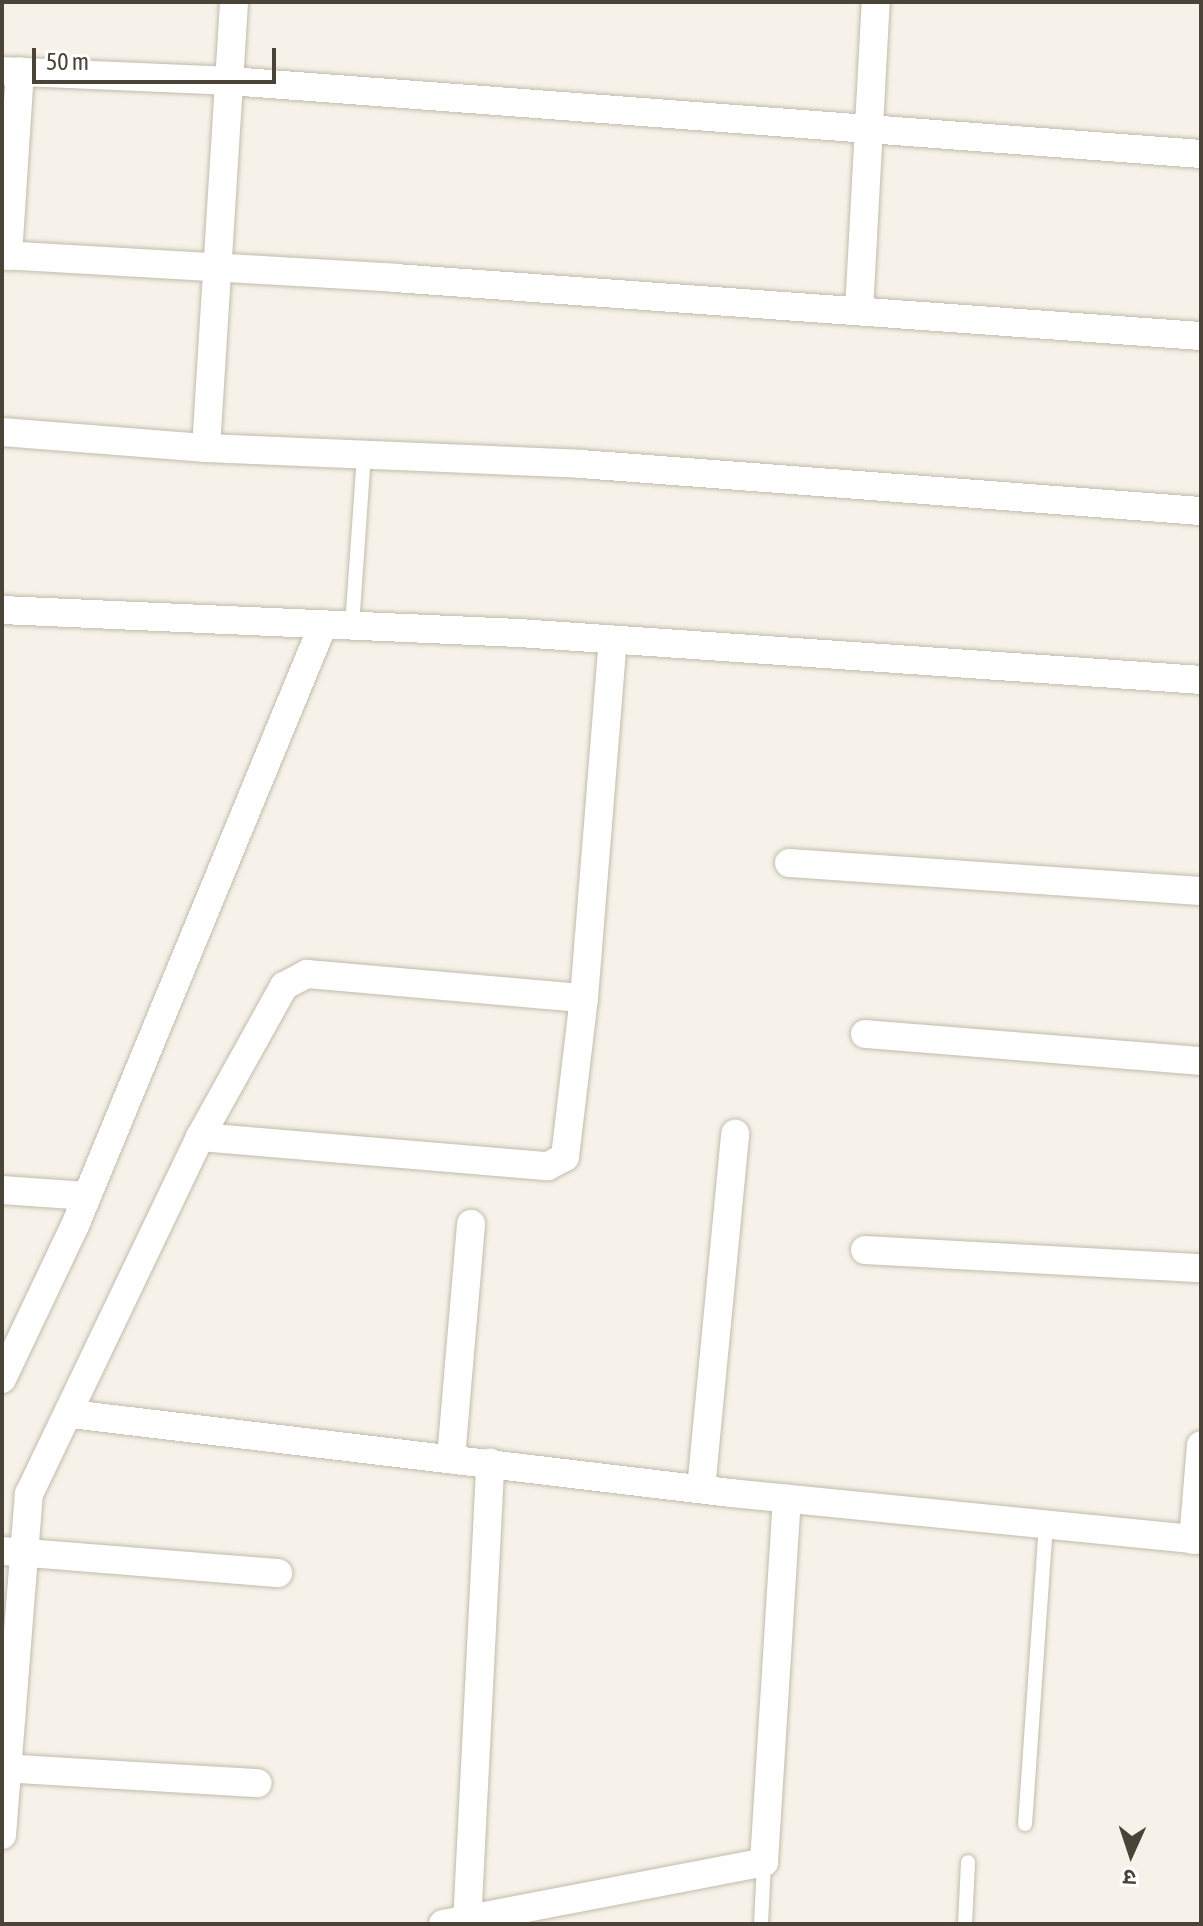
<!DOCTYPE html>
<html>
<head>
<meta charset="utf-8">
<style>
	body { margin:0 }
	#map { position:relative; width:1203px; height:1926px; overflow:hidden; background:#f6f2e9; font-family:"Asap Condensed","Noto Sans Devanagari",sans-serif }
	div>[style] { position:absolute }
	.roads { filter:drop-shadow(0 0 2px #c2bbab) drop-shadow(0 0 2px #c2bbab) }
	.lane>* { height:14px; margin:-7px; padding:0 7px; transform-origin:7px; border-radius:7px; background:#fff }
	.street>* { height:28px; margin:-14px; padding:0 14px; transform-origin:14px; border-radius:14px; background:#fff }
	span { translate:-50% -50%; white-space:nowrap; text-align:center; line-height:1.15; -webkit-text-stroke:8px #fff; paint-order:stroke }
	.frame { position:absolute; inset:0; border:4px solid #4a4337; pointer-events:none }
	.north { position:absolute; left:1091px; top:1814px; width:80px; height:80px; -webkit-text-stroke:6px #fff; paint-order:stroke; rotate:183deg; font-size:22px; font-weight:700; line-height:32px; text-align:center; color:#4a4337 }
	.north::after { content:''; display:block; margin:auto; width:28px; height:36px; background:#4a4337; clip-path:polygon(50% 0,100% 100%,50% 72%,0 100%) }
	.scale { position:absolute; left:32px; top:48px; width:244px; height:36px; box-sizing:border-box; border:4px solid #4a4337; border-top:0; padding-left:10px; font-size:24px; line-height:28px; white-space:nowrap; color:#4a4337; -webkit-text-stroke:6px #fff; paint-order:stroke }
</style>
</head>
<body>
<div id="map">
	<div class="roads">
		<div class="lane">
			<div style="left:352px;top:626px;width:171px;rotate:-86deg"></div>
			<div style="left:1025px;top:1824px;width:300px;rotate:-86deg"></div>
			<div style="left:761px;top:1924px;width:62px;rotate:-87.2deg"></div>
			<div style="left:965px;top:1924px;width:62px;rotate:-87.2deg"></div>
		</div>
		<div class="street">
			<div style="left:2px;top:71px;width:228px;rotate:2.5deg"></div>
			<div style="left:230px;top:81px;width:974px;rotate:4.3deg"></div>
			<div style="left:2px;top:255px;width:394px;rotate:3.3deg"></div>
			<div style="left:395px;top:278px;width:808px;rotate:4.12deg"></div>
			<div style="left:8px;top:256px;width:185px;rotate:-86.3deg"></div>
			<div style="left:859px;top:311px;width:309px;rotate:-86.9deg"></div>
			<div style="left:2px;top:432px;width:205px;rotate:4.5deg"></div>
			<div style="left:206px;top:448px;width:375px;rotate:2.4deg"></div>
			<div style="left:581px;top:464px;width:622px;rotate:4.34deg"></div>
			<div style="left:206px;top:448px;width:447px;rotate:-86.4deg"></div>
			<div style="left:2px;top:610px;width:518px;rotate:2.55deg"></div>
			<div style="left:519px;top:633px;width:684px;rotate:3.94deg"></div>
			<div style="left:789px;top:863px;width:413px;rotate:3.9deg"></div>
			<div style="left:865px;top:1034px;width:337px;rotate:4.6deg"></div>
			<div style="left:200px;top:1137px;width:349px;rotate:4.8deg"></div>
			<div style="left:548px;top:1166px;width:19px;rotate:-28deg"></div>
			<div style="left:565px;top:1157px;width:160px;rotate:-83.2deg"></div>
			<div style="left:584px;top:998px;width:359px;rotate:-85.4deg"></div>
			<div style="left:2px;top:1190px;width:85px;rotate:4deg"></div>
			<div style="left:865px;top:1250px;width:336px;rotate:3.1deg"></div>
			<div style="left:2px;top:1379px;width:173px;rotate:-64.6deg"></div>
			<div style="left:76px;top:1223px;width:647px;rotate:-67.56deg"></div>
			<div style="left:71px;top:1414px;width:665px;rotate:6.83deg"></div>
			<div style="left:731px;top:1493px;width:472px;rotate:5.7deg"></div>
			<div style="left:451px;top:1458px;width:235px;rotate:-85.1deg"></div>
			<div style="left:701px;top:1489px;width:357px;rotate:-84.5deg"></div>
			<div style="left:1193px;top:1540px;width:95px;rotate:-85.2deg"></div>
			<div style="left:3px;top:1551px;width:276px;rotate:4.6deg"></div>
			<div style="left:2px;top:1768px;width:256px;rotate:3.4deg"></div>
			<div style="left:2px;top:1835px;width:342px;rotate:-85.5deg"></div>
			<div style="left:29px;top:1494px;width:396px;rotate:-64.4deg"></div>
			<div style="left:200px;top:1137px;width:173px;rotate:-60.9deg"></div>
			<div style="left:284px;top:986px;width:26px;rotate:-28deg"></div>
			<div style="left:307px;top:974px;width:278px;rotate:5deg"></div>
			<div style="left:443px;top:1924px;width:327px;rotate:-10.9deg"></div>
			<div style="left:764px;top:1862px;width:364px;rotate:-86.4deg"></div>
			<div style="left:467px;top:1924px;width:462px;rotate:-87.1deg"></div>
		</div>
	</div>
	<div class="frame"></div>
	<div class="north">उ</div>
	<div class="scale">50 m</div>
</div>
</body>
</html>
